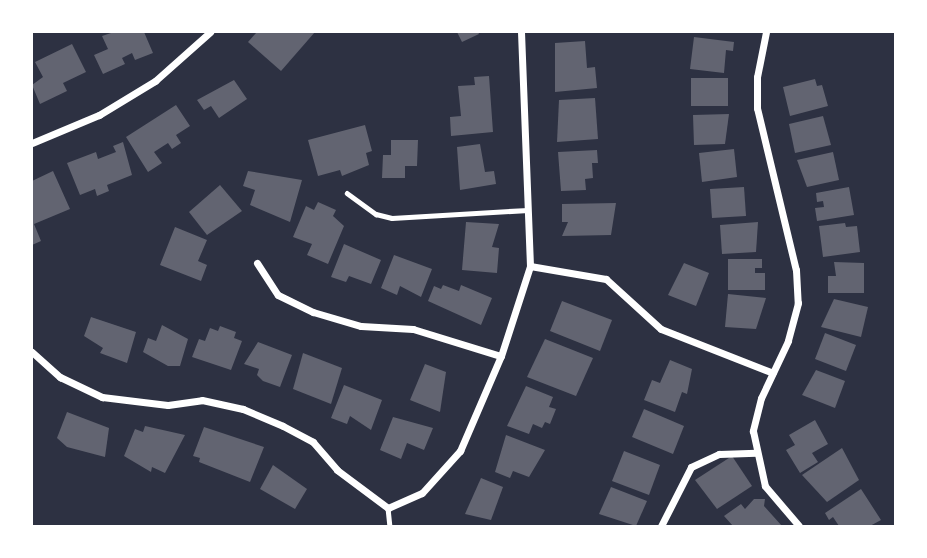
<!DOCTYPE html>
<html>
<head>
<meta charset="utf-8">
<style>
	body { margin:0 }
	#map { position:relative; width:927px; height:558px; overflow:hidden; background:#2d3142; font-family:"Exo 2",sans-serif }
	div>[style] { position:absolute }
	.building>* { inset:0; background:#626471 }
	.service>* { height:4.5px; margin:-2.25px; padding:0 2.25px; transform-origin:2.25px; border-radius:2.25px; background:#fff }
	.minor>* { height:7px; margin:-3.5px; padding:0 3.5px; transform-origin:3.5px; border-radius:3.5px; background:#fff }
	span { translate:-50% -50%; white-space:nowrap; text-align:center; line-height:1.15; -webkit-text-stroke:5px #fff; paint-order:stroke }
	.frame { position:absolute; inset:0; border:33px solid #fff; pointer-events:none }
</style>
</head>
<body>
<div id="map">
	<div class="building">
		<div style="clip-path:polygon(114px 32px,144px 32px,153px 53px,135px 60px,132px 53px,122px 58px,125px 64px,103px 74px,94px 55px,108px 49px,102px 36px)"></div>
		<div style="clip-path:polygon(257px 32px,315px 32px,281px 71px,248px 42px)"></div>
		<div style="clip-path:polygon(457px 32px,478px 32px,479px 34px,462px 42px)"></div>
		<div style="clip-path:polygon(694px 37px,734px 42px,733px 51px,726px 50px,724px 73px,690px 69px)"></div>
		<div style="clip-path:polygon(585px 41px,587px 68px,595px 67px,597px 88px,555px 92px,555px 43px)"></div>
		<div style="clip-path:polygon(72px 44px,86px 72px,63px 83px,67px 91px,40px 104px,32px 85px,43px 77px,35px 62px)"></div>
		<div style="clip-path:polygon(489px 76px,493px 132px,451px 136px,450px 117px,461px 116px,458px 86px,475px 85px,474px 77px)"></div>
		<div style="clip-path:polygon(691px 78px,728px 78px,728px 106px,691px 106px)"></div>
		<div style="clip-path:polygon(815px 79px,817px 86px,822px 85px,828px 106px,790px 116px,783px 87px)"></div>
		<div style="clip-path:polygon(234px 80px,247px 99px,219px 118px,211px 106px,204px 110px,197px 100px)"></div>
		<div style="clip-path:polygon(595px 98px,598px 139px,557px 142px,559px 100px)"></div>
		<div style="clip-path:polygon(176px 105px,190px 126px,176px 135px,181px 143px,172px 149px,168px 143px,154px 152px,162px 163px,148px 172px,126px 137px)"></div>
		<div style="clip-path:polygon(729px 114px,725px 144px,694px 145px,693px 115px)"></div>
		<div style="clip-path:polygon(823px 116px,831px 145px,795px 153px,789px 124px)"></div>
		<div style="clip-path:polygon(365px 125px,372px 151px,366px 153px,369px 165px,342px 176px,340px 170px,318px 176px,308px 140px)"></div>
		<div style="clip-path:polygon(391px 140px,418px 140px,417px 166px,405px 166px,405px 178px,382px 178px,383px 155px,391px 155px)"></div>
		<div style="clip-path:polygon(123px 142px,132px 175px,107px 185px,109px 191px,97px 196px,95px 189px,80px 195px,67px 163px,96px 152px,98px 159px,116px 152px,113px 146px)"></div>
		<div style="clip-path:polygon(480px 144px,485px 172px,494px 171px,496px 184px,460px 190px,457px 147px)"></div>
		<div style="clip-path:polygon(734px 149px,737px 177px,702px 182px,699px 153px)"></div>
		<div style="clip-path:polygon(597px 150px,598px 163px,592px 163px,593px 178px,585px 179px,586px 190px,561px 191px,558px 152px)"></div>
		<div style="clip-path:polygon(833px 152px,839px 180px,807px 187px,797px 160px)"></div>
		<div style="clip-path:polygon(53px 171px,70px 209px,34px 224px,41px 241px,32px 245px,32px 181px)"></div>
		<div style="clip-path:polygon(248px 171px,302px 180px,290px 222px,250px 205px,255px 190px,243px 186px)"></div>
		<div style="clip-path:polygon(220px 185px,242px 211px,207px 235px,189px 212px)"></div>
		<div style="clip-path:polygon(744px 187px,746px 216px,712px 218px,710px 189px)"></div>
		<div style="clip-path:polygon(849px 187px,854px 215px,817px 221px,815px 208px,824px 207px,823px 201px,817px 202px,816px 193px)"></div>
		<div style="clip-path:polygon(318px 202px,336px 210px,333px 216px,344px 226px,328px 264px,307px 255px,312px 244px,293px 237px,306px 206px,314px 210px)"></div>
		<div style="clip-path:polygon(616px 203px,611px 235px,562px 236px,568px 222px,562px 222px,562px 204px)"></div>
		<div style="clip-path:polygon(466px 222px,499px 224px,492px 247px,499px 248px,497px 273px,462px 270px)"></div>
		<div style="clip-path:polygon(758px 222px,756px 252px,722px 254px,720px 225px)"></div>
		<div style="clip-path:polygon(845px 223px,846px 227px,857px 226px,860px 252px,823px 257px,819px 226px)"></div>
		<div style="clip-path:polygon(175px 227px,207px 240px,198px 261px,207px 265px,201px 281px,160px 265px)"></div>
		<div style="clip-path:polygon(344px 244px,381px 260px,371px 284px,349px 276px,346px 282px,331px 277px)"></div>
		<div style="clip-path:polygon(394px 255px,432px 269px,421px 297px,400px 286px,397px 295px,381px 288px)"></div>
		<div style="clip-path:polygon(728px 259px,762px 259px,762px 268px,755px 268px,755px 273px,765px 273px,765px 290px,728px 290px)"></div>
		<div style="clip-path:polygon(834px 262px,864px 263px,864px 293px,828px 293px,828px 276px,836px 276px)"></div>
		<div style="clip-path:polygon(684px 263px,709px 273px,696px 306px,668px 295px)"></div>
		<div style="clip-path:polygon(443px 285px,459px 291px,461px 285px,492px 298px,481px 325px,428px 301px,434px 286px,441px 289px)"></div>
		<div style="clip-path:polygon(728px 294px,766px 298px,756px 329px,725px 327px)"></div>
		<div style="clip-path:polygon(834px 299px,868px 307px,861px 337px,821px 327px)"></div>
		<div style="clip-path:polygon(562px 301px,612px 320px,600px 351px,550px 331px)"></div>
		<div style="clip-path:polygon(91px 317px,136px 332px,127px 363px,100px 353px,103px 348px,84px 336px)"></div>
		<div style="clip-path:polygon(162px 325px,188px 339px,180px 366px,168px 366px,143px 352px,148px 338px,156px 341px)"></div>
		<div style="clip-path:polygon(220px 326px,236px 332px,234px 338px,242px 341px,231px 370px,192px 357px,199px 339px,205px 341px,210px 328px,218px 331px)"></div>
		<div style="clip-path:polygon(825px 333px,856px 345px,846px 371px,815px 359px)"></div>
		<div style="clip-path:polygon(545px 339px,593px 358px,576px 396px,527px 377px)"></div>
		<div style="clip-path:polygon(258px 342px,292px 355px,280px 387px,263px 381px,257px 375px,259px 369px,244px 364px)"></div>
		<div style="clip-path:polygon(303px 353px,342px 368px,331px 404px,293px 389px)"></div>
		<div style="clip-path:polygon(670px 360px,692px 369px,687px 394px,682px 392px,675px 412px,644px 400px,652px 380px,660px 383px)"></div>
		<div style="clip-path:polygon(425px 364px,446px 372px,440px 412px,410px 400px)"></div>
		<div style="clip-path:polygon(816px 370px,845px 381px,835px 408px,802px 395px)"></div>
		<div style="clip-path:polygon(344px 385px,382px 400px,371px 430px,350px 416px,347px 424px,331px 418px)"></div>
		<div style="clip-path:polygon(526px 386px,553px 397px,549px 407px,556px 409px,550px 424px,545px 422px,542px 428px,533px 424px,529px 434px,507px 426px)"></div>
		<div style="clip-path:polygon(644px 409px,684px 426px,673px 454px,632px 437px)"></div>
		<div style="clip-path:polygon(67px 412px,109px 428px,105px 457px,67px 447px,57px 438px)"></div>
		<div style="clip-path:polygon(393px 417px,433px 428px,424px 450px,407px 443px,401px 459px,380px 450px)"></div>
		<div style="clip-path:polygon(815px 420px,828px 444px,812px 453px,818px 462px,800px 473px,786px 450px,795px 445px,789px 435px)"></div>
		<div style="clip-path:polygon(145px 426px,185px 435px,165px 473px,152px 467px,151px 472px,124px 456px,135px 429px,143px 432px)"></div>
		<div style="clip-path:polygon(204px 427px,264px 447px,250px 482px,199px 462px,200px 458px,193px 456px)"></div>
		<div style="clip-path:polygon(506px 435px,545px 450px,529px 477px,513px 471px,510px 478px,495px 472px)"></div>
		<div style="clip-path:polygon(842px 448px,859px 480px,827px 502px,802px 475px)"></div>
		<div style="clip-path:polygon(624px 451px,660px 465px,649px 495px,612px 481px)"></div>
		<div style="clip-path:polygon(732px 456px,752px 486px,717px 509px,695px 480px)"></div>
		<div style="clip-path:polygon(273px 465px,307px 489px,295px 509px,260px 489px)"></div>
		<div style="clip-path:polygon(481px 478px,503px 487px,491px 520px,465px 514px)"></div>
		<div style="clip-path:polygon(611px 487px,647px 501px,636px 526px,599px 514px)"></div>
		<div style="clip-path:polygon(861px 489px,881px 520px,870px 526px,839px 526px,833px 517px,829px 520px,825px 513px)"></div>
		<div style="clip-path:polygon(754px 499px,765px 499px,764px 506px,782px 526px,733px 526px,724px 516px,741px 504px,745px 509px)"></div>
	</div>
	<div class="service">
		<div style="left:347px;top:193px;width:36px;rotate:36deg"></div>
		<div style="left:376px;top:214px;width:16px;rotate:14deg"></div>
		<div style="left:392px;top:218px;width:136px;rotate:-3.4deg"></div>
		<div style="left:388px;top:508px;width:18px;rotate:84deg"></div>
	</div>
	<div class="minor">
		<div style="left:766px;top:32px;width:46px;rotate:101.3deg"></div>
		<div style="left:757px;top:77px;width:31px;rotate:90deg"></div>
		<div style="left:757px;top:108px;width:167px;rotate:76.5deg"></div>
		<div style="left:796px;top:270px;width:33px;rotate:87deg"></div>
		<div style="left:798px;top:303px;width:39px;rotate:105deg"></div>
		<div style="left:788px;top:341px;width:63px;rotate:115.3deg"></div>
		<div style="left:761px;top:398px;width:34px;rotate:104deg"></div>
		<div style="left:753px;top:431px;width:56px;rotate:77.7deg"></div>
		<div style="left:765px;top:486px;width:52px;rotate:49.6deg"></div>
		<div style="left:32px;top:143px;width:73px;rotate:-22.7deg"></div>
		<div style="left:99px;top:115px;width:66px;rotate:-31.3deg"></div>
		<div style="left:155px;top:81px;width:74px;rotate:-41.7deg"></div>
		<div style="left:257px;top:263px;width:38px;rotate:57deg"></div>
		<div style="left:278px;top:295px;width:39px;rotate:26deg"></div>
		<div style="left:313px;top:312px;width:50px;rotate:16.3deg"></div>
		<div style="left:361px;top:326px;width:52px;rotate:3.3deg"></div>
		<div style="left:413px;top:329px;width:92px;rotate:17.1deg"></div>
		<div style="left:530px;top:266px;width:77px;rotate:9.7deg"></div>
		<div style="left:606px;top:279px;width:74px;rotate:42.3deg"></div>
		<div style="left:661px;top:329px;width:120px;rotate:21.4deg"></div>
		<div style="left:32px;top:352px;width:38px;rotate:42deg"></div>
		<div style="left:60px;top:377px;width:47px;rotate:25.5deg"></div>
		<div style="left:102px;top:397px;width:66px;rotate:6.9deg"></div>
		<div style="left:168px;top:405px;width:34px;rotate:-8deg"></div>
		<div style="left:202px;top:400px;width:42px;rotate:12.4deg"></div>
		<div style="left:243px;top:409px;width:43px;rotate:23deg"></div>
		<div style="left:283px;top:426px;width:34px;rotate:28deg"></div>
		<div style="left:313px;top:442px;width:37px;rotate:49deg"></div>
		<div style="left:337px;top:470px;width:64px;rotate:36.7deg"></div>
		<div style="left:388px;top:508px;width:37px;rotate:-24deg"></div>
		<div style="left:422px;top:493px;width:57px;rotate:-47.9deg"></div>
		<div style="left:460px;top:451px;width:103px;rotate:-66.7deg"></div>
		<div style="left:501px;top:356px;width:95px;rotate:-72.1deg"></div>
		<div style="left:530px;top:266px;width:234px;rotate:-92.2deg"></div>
		<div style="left:661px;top:526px;width:66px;rotate:-63deg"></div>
		<div style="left:691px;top:467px;width:31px;rotate:-25deg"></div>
		<div style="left:719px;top:454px;width:37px;rotate:-2deg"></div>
	</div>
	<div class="frame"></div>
</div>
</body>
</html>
